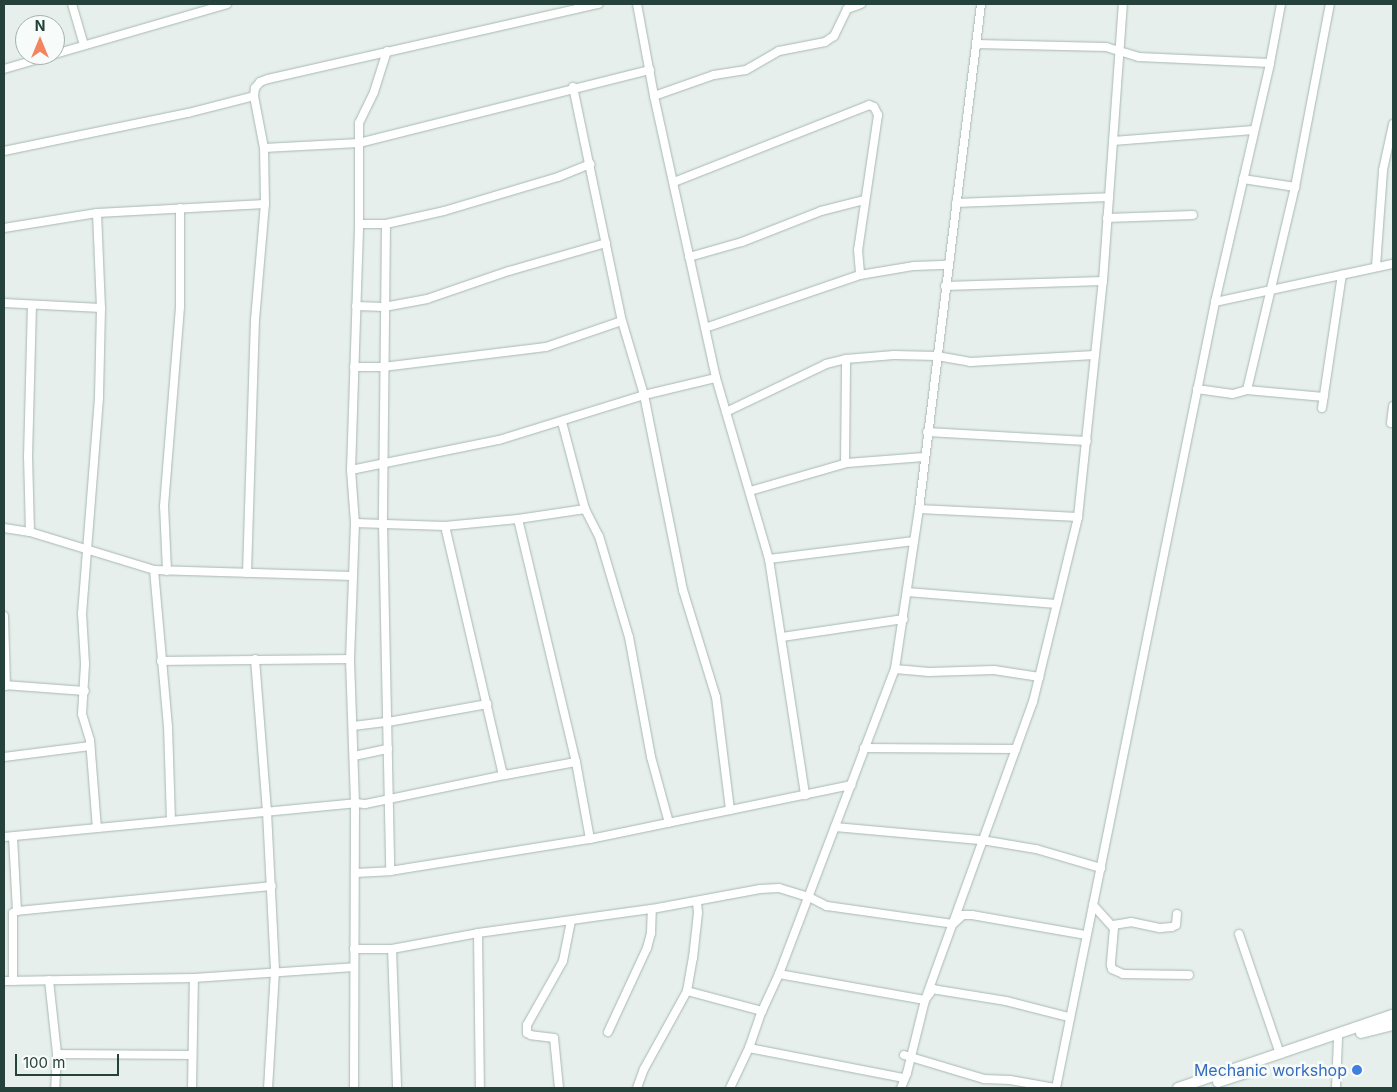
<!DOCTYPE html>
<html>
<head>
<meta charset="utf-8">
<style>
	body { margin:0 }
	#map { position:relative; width:1397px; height:1092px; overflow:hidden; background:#e6efeb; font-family:Inter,sans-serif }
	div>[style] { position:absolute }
	.roads { filter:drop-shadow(0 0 1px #a8b8b2) drop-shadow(0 0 1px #a8b8b2) }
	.street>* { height:8px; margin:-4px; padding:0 4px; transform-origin:4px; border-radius:4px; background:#fff }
	.secondary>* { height:10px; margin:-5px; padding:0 5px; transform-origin:5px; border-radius:5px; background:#fff }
	.dots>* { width:14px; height:14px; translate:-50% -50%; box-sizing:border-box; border:2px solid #f7fbf9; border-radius:50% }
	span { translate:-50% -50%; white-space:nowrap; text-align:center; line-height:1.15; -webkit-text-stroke:5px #f7fbf9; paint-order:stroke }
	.shop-label { font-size:16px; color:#366cbe }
	.right { translate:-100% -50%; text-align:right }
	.frame { position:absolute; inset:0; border:5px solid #24423a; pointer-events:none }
	.north { position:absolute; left:15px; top:15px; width:50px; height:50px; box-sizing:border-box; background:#f7fbf9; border:1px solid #a3b1ad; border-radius:50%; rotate:0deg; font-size:14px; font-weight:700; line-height:20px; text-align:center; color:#24423a }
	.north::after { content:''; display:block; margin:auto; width:18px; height:22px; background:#f4845f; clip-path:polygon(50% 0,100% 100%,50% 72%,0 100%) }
	.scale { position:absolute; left:15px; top:1054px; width:104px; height:22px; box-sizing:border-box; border:2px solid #24423a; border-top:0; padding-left:6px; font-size:15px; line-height:18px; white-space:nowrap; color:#24423a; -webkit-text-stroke:4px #f7fbf9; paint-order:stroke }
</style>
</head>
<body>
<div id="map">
	<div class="roads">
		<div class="street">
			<div style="left:72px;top:4px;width:43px;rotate:73.7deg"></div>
			<div style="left:637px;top:4px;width:94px;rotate:79.5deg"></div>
			<div style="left:654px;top:96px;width:289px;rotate:77.6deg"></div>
			<div style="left:716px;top:378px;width:189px;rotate:73.7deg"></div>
			<div style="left:769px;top:559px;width:239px;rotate:81.3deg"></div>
			<div style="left:976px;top:44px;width:130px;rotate:1.3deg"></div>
			<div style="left:1106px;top:47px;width:34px;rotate:17deg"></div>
			<div style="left:1139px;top:57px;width:131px;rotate:2.6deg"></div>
			<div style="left:55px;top:54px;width:179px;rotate:-16.2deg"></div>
			<div style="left:4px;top:69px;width:50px;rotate:-16.3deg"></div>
			<div style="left:573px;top:87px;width:239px;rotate:78.2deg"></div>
			<div style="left:622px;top:321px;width:77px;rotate:73.4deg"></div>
			<div style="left:644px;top:395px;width:199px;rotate:78.7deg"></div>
			<div style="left:683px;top:590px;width:112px;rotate:72.9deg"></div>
			<div style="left:716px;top:697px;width:114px;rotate:82.9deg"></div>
			<div style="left:654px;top:96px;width:64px;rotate:-19.3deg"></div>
			<div style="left:714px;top:75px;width:32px;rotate:-9deg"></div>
			<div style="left:746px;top:70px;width:38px;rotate:-30deg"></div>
			<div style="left:779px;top:51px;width:47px;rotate:-11.1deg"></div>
			<div style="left:825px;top:42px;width:11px;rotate:-34deg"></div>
			<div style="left:834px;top:36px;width:30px;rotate:-64deg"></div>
			<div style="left:847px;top:9px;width:15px;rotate:-20deg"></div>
			<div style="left:1113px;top:141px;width:141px;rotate:-4.5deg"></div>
			<div style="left:264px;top:148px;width:95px;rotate:-3deg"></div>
			<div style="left:359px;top:143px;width:300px;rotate:-14.1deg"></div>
			<div style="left:4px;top:151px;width:188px;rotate:-11.7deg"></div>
			<div style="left:188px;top:113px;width:68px;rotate:-14.4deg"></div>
			<div style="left:254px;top:96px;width:8px;rotate:-83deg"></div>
			<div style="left:255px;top:88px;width:8px;rotate:-50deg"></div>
			<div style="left:260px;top:82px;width:9px;rotate:-21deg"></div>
			<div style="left:268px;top:79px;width:339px;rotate:-12.8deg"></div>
			<div style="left:1243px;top:179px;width:53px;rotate:8.7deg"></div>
			<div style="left:1295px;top:187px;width:186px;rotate:-79.2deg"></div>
			<div style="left:674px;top:182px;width:210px;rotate:-21.5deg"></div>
			<div style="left:869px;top:105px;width:5px;rotate:22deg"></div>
			<div style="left:874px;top:107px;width:9px;rotate:63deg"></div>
			<div style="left:878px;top:115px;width:136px;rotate:98.4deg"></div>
			<div style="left:858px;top:250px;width:25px;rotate:85deg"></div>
			<div style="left:956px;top:203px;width:153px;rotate:-2.2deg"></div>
			<div style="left:97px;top:213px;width:95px;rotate:87.6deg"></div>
			<div style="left:101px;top:308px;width:90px;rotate:91.3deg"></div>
			<div style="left:99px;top:398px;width:216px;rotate:94.5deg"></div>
			<div style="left:82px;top:613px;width:51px;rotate:86.6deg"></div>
			<div style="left:85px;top:664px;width:50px;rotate:93.4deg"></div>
			<div style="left:82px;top:714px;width:27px;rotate:73deg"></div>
			<div style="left:90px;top:740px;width:88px;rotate:85.5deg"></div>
			<div style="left:1107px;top:218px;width:86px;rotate:-2deg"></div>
			<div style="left:359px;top:224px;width:27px"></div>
			<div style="left:386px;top:224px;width:59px;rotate:-12.6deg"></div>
			<div style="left:444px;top:211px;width:119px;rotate:-16.6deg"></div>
			<div style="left:558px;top:177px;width:35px;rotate:-22deg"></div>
			<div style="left:386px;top:224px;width:300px;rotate:90.6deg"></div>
			<div style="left:383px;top:524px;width:347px;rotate:88.8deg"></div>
			<div style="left:4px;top:228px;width:94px;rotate:-9.2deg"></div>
			<div style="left:97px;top:213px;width:168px;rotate:-3.1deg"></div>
			<div style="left:689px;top:257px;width:55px;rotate:-15.8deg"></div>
			<div style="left:742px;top:242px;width:85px;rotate:-21.4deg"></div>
			<div style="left:821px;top:211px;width:44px;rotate:-14.3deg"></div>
			<div style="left:1376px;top:266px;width:96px;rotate:-85.8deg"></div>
			<div style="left:1383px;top:170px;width:47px;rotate:-77.7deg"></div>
			<div style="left:945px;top:286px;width:158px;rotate:-1.8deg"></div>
			<div style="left:1215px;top:302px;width:182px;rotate:-12.1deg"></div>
			<div style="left:4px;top:303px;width:97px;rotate:3deg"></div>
			<div style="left:356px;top:306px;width:28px;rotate:2deg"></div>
			<div style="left:384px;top:307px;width:44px;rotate:-10.5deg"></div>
			<div style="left:427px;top:299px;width:87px;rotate:-18.9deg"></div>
			<div style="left:509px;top:271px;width:101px;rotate:-16.1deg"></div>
			<div style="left:705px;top:328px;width:164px;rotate:-18.9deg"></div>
			<div style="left:860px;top:275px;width:55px;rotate:-9.5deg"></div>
			<div style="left:914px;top:266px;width:34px;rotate:-2deg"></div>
			<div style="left:354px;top:367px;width:29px"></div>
			<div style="left:383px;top:367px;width:164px;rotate:-7deg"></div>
			<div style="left:546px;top:347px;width:80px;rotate:-18.9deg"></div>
			<div style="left:1197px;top:389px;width:36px;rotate:8deg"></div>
			<div style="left:1233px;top:394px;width:15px;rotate:-16deg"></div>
			<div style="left:1247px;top:390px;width:209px;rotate:-76.7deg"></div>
			<div style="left:1247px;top:390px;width:77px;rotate:5.2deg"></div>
			<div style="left:1322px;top:408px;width:135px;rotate:-81.5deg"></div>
			<div style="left:726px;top:412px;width:111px;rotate:-25.6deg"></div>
			<div style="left:826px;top:364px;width:21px;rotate:-14deg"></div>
			<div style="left:846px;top:359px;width:48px;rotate:-4.8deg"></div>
			<div style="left:894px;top:355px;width:43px;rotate:1.3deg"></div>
			<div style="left:937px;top:356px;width:34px;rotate:10deg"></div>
			<div style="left:970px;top:362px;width:125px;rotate:-3.2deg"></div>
			<div style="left:562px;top:422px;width:90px;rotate:75.2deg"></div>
			<div style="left:585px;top:509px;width:30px;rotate:63deg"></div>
			<div style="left:599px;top:536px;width:105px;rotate:73.5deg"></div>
			<div style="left:629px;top:637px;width:122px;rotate:79.6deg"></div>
			<div style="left:651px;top:757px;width:68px;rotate:74.7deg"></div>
			<div style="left:1391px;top:423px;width:17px;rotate:-83deg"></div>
			<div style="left:927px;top:432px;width:160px;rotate:3.2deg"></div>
			<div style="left:845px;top:463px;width:104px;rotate:-89.4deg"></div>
			<div style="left:351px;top:470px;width:151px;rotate:-11.5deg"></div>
			<div style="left:499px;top:440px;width:152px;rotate:-17.2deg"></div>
			<div style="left:644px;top:395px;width:74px;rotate:-13.3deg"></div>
			<div style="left:750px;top:491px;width:101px;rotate:-16.1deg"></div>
			<div style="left:847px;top:463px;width:77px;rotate:-4.5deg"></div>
			<div style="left:919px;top:509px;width:159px;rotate:2.9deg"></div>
			<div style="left:518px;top:519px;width:250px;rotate:76.6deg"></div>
			<div style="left:576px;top:762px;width:78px;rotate:79.7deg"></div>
			<div style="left:355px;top:523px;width:90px;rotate:1.9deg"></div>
			<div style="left:445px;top:526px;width:73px;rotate:-5.5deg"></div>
			<div style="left:518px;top:519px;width:68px;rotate:-8.5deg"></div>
			<div style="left:445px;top:526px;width:252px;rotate:76.9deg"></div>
			<div style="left:502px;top:771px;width:5px;rotate:53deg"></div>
			<div style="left:505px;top:775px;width:72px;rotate:-10.4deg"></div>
			<div style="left:4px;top:528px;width:26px;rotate:9deg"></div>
			<div style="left:30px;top:532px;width:130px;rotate:17deg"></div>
			<div style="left:154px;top:570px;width:199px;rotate:1.7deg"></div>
			<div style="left:30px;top:532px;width:75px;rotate:-91.5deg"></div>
			<div style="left:28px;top:457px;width:152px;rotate:-88.5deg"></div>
			<div style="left:769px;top:559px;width:146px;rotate:-7.1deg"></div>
			<div style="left:154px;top:570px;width:157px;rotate:84.9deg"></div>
			<div style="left:168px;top:726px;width:94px;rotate:88.2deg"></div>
			<div style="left:167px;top:571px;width:65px;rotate:-92.6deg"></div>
			<div style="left:164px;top:506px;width:201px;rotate:-85.4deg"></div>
			<div style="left:180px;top:306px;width:98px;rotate:-90deg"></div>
			<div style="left:247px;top:573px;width:253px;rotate:-88.2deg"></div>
			<div style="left:255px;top:320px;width:116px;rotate:-85.1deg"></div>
			<div style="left:265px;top:204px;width:56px;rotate:-91deg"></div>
			<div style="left:264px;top:148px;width:53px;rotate:-100.9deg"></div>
			<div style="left:907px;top:592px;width:150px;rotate:4.6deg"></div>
			<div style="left:4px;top:616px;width:70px;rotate:88.4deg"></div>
			<div style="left:782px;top:637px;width:123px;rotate:-8.4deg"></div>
			<div style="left:255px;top:659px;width:153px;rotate:85.5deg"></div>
			<div style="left:267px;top:812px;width:159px;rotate:87.1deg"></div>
			<div style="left:275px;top:971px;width:117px;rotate:93.4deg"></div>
			<div style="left:161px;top:661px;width:189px;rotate:-0.6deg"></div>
			<div style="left:895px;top:669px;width:34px;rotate:5deg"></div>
			<div style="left:929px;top:672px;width:65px;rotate:-1.8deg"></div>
			<div style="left:994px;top:670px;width:46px;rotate:8.8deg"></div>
			<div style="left:4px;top:685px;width:81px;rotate:4.2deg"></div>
			<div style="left:353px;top:726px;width:35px;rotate:-7deg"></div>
			<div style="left:388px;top:722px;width:101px;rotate:-10.3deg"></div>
			<div style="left:864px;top:748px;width:152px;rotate:0.4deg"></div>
			<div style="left:354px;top:756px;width:35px;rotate:-12deg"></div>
			<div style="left:4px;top:757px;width:87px;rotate:-7.3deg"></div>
			<div style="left:835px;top:827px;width:148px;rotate:5.1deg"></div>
			<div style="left:982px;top:840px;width:55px;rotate:9.5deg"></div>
			<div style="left:1036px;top:849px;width:68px;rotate:16.3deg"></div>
			<div style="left:4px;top:837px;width:353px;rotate:-5.5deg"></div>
			<div style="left:355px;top:803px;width:10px;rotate:6deg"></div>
			<div style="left:365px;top:804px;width:143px;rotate:-11.7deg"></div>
			<div style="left:355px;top:873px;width:35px;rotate:-3deg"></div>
			<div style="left:390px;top:871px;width:203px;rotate:-9.1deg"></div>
			<div style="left:590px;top:839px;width:267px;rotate:-11.7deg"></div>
			<div style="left:1093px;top:905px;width:31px;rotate:48deg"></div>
			<div style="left:1114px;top:928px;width:37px;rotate:95deg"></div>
			<div style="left:1111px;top:965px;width:4px;rotate:76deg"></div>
			<div style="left:1112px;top:969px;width:12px;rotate:24deg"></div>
			<div style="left:1123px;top:974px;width:66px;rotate:0.9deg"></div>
			<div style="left:17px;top:911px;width:256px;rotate:-5.6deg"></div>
			<div style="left:1113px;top:925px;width:18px;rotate:-9deg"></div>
			<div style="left:1131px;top:922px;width:30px;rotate:12deg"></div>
			<div style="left:1160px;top:928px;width:12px;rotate:-5deg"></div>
			<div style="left:1172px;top:927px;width:4px;rotate:-27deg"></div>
			<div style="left:1176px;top:925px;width:11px;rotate:-85deg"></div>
			<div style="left:478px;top:933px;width:155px;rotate:89.3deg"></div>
			<div style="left:1239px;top:934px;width:127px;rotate:71.1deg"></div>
			<div style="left:354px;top:949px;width:38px"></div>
			<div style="left:392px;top:949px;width:87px;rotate:-10.5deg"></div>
			<div style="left:478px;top:933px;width:176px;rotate:-7.9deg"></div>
			<div style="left:652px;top:909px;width:110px;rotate:-10.5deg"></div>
			<div style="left:760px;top:889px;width:19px;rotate:-3deg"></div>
			<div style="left:779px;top:888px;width:31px;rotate:17deg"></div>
			<div style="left:809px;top:897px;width:20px;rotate:27deg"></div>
			<div style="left:827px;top:906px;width:127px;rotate:8.1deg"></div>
			<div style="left:953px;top:924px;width:13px;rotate:-42deg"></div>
			<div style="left:963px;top:915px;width:9px"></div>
			<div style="left:972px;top:915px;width:116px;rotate:10deg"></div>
			<div style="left:392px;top:949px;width:139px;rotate:87.9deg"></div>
			<div style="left:779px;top:974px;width:148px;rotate:10.1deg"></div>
			<div style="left:925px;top:1000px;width:14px;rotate:-54deg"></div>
			<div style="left:933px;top:989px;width:5px;rotate:11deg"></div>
			<div style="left:938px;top:990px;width:69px;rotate:9.2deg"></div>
			<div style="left:1006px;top:1001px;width:65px;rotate:14.3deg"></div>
			<div style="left:49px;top:980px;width:74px;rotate:83.8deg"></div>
			<div style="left:57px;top:1054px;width:34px;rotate:93deg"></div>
			<div style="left:4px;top:981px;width:190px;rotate:-0.9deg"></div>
			<div style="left:194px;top:978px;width:160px;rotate:-3.9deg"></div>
			<div style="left:13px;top:981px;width:68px;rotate:-90deg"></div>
			<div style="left:13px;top:913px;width:4px;rotate:-27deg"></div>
			<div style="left:17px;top:911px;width:74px;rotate:-93.1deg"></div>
			<div style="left:687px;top:991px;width:78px;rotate:14.9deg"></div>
			<div style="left:608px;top:1032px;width:93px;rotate:-65.1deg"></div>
			<div style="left:647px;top:948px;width:16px;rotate:-75deg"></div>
			<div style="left:651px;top:933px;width:24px;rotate:-88deg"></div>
			<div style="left:749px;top:1048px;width:158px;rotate:11deg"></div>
			<div style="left:57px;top:1054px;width:135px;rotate:0.4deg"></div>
			<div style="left:904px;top:1055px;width:84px;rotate:16.7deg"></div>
			<div style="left:984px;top:1079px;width:26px;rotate:2deg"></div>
			<div style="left:1010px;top:1080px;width:47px;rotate:9.9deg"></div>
			<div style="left:192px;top:1088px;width:110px;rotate:-89deg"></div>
			<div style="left:354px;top:1088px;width:285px;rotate:-89.8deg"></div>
			<div style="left:355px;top:803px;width:144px;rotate:-92deg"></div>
			<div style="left:350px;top:659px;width:136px;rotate:-87.9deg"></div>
			<div style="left:355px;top:523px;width:53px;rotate:-94.3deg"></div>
			<div style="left:351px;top:470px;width:246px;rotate:-88.1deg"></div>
			<div style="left:359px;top:224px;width:101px;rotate:-90deg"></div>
			<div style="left:359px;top:123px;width:34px;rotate:-64deg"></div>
			<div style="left:374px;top:92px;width:43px;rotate:-72.4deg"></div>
			<div style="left:559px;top:1088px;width:50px;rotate:-95.7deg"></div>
			<div style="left:554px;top:1038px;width:23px;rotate:-173deg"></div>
			<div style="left:531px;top:1035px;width:4px;rotate:-153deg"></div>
			<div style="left:527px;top:1033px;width:8px;rotate:-90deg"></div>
			<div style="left:527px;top:1025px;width:73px;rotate:-60.6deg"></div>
			<div style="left:563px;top:961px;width:41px;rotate:-78.7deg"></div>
			<div style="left:637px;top:1088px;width:20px;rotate:-70deg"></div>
			<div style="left:644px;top:1069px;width:89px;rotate:-61.1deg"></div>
			<div style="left:687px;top:991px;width:34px;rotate:-80deg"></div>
			<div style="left:693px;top:958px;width:45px;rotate:-83.7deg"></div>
			<div style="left:698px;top:913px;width:12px;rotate:-95deg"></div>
			<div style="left:730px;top:1088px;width:44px;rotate:-64.6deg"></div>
			<div style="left:749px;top:1048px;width:39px;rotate:-71deg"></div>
			<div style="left:762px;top:1011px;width:41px;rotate:-65.3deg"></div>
			<div style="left:779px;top:974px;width:326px;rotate:-69.2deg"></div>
			<div style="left:895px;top:669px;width:162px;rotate:-81.5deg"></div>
			<div style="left:919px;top:509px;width:509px;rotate:-83deg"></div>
			<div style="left:901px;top:1088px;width:16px;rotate:-68deg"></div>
			<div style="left:907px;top:1073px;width:75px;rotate:-76.1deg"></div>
			<div style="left:925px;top:1000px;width:317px;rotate:-70.1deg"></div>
			<div style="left:1033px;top:702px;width:190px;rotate:-76.3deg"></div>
			<div style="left:1078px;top:517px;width:237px;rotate:-84deg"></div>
			<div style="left:1103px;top:281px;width:278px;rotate:-85.9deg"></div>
			<div style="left:1056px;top:1088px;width:802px;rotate:-78.56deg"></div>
			<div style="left:1215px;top:302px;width:245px;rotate:-77deg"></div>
			<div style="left:1270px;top:63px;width:60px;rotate:-79.4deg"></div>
			<div style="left:1336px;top:1088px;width:50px;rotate:-87.7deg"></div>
		</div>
		<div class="secondary">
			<div style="left:1361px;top:1033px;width:33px;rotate:-14deg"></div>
			<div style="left:1218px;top:1082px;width:35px;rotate:-18deg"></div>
			<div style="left:1178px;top:1088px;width:227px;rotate:-18.8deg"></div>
		</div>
	</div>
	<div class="dots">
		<div style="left:1357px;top:1070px;background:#3f7fe0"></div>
	</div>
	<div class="shop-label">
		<span class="right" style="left:1347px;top:1070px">Mechanic workshop</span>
	</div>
	<div class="frame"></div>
	<div class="north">N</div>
	<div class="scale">100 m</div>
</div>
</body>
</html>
